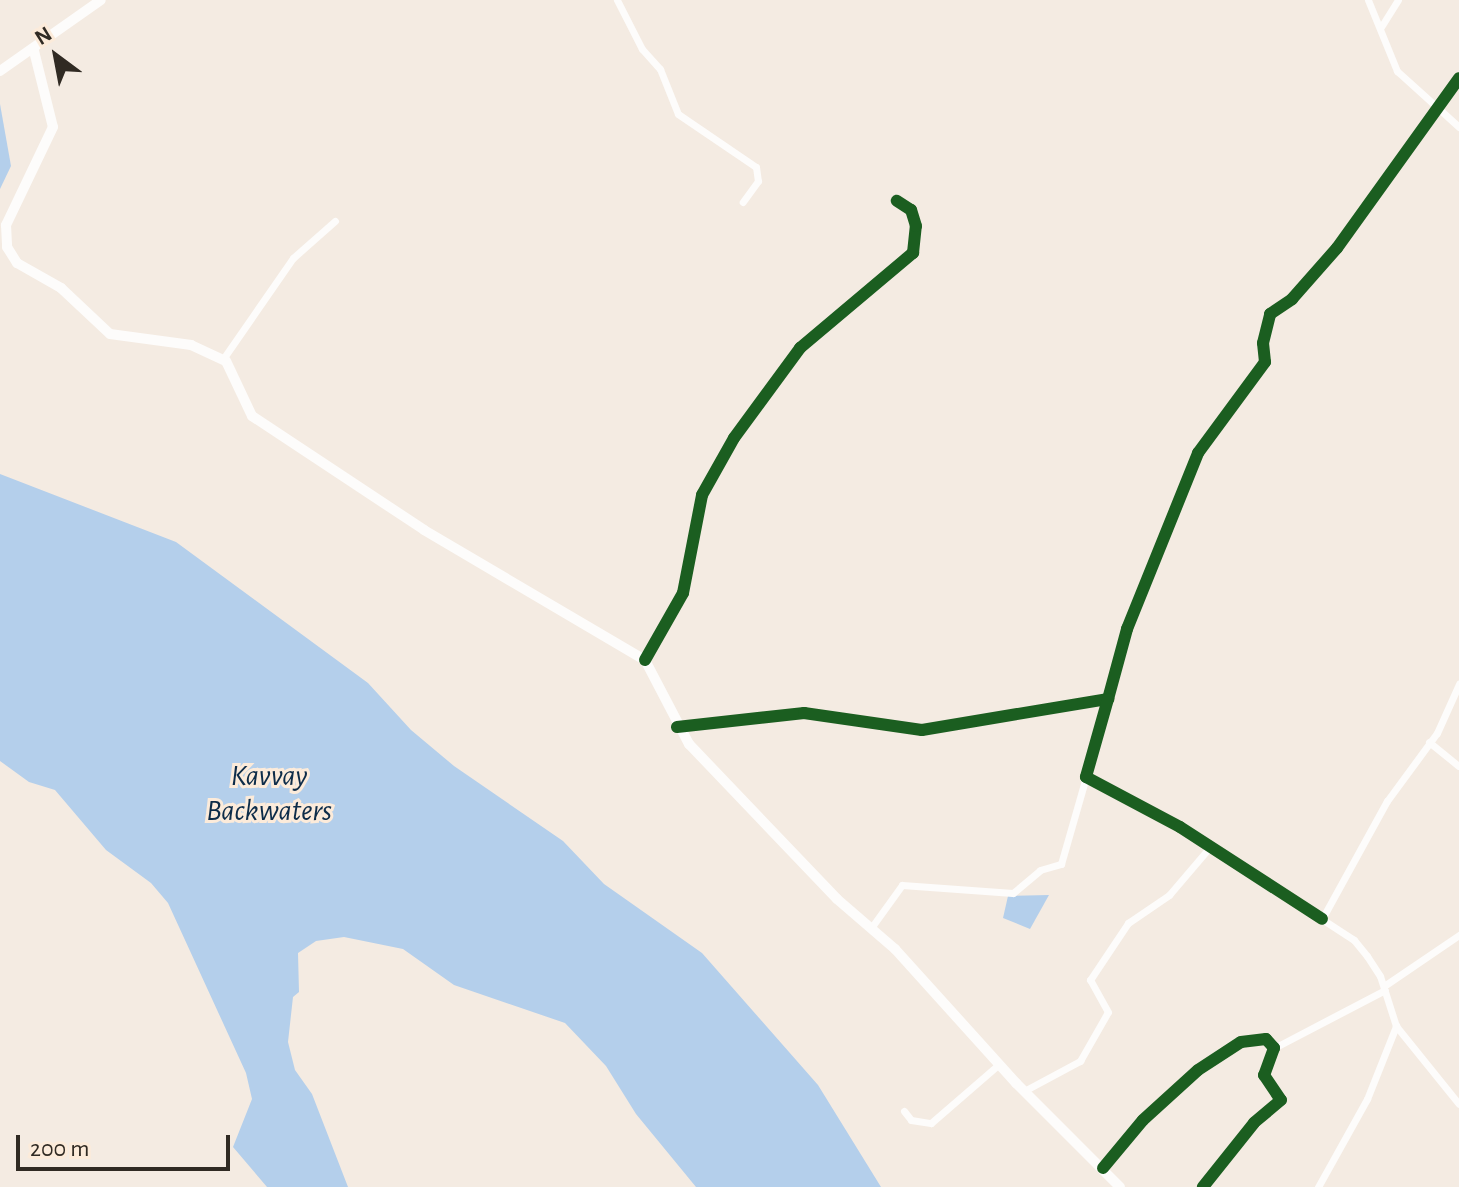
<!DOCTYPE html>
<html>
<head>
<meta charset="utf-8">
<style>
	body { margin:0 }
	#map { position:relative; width:1459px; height:1187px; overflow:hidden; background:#f4ebe2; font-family:"Alegreya Sans",sans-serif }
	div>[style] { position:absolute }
	.water>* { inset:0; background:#b4cfeb }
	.minor>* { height:7px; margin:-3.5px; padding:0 3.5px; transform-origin:3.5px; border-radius:3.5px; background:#fdfcfb }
	.secondary>* { height:10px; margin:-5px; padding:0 5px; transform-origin:5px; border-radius:5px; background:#fdfcfb }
	.cycleway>* { height:12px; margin:-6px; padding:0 6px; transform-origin:6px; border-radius:6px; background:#1b5e20 }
	span { translate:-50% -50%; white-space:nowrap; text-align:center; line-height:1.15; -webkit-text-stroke:6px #fcebda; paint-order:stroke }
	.water-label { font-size:30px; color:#0d2c49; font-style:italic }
	.north { position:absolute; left:16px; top:16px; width:80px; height:80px; -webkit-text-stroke:6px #fcebda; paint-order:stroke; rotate:328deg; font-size:22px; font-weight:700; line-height:32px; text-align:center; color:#302a23 }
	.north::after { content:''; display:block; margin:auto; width:28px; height:36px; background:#302a23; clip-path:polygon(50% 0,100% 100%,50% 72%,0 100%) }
	.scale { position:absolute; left:16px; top:1135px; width:214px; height:36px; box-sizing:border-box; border:4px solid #302a23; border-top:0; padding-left:10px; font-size:24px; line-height:28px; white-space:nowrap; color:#302a23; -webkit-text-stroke:6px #fcebda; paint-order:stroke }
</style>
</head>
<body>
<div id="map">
	<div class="water">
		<div style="clip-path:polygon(0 104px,11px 166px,0 189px)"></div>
		<div style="clip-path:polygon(0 474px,176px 542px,368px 683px,411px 730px,454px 766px,563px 841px,604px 884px,702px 953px,818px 1085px,881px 1187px,696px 1187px,636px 1114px,606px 1066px,565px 1023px,454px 985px,403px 949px,344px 937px,316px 941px,298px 953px,299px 992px,293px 997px,288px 1042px,295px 1070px,312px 1094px,348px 1187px,267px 1187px,233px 1147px,252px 1099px,246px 1073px,168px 903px,151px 883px,106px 850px,55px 790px,29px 782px,0 761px)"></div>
		<div style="clip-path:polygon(1049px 895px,1030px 929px,1003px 918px,1008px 896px)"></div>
	</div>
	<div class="minor">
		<div style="left:617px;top:0;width:55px;rotate:63deg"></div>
		<div style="left:642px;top:49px;width:27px;rotate:48deg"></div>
		<div style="left:660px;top:69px;width:48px;rotate:68.2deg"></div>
		<div style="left:678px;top:114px;width:94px;rotate:34.2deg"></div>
		<div style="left:756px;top:167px;width:14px;rotate:82deg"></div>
		<div style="left:758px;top:181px;width:26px;rotate:126deg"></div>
		<div style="left:1368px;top:0;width:77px;rotate:67.8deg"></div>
		<div style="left:1397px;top:71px;width:84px;rotate:42.1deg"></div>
		<div style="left:1381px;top:27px;width:32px;rotate:-58deg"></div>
		<div style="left:223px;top:359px;width:123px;rotate:-55.3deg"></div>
		<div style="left:293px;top:258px;width:56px;rotate:-41.4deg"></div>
		<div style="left:645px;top:660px;width:77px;rotate:-60.4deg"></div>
		<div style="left:683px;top:593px;width:100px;rotate:-79deg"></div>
		<div style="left:702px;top:495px;width:65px;rotate:-60.7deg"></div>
		<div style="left:734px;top:438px;width:112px;rotate:-53.7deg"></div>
		<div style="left:800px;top:348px;width:148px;rotate:-40.1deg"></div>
		<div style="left:913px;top:253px;width:27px;rotate:-84deg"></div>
		<div style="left:916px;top:226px;width:17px;rotate:-107deg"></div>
		<div style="left:911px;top:210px;width:17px;rotate:-147deg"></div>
		<div style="left:1108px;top:699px;width:73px;rotate:-74.8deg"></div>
		<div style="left:1127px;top:629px;width:190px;rotate:-68deg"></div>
		<div style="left:1198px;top:453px;width:113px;rotate:-53.6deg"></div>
		<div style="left:1265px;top:362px;width:19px;rotate:-96deg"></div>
		<div style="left:1263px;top:343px;width:30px;rotate:-76deg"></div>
		<div style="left:1270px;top:314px;width:27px;rotate:-34deg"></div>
		<div style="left:1292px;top:299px;width:68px;rotate:-48.6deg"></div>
		<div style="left:1337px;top:248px;width:209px;rotate:-54.3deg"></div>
		<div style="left:679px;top:727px;width:126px;rotate:-6.4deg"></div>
		<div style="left:804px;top:713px;width:119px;rotate:8.2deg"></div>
		<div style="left:922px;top:730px;width:189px;rotate:-9.5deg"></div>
		<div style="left:1108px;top:699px;width:81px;rotate:105.8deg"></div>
		<div style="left:1086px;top:777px;width:106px;rotate:28deg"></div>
		<div style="left:1180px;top:827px;width:169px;rotate:32.9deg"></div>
		<div style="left:1429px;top:742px;width:38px;rotate:39deg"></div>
		<div style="left:871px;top:928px;width:53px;rotate:-54.2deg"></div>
		<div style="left:902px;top:885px;width:111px;rotate:4.1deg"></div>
		<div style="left:1013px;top:893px;width:35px;rotate:-40deg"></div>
		<div style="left:1040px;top:870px;width:22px;rotate:-16deg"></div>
		<div style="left:1061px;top:864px;width:91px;rotate:-74deg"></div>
		<div style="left:1384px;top:986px;width:91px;rotate:-34.2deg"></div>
		<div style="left:1396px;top:1026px;width:100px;rotate:51.1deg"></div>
		<div style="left:1274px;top:1048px;width:125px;rotate:-27.6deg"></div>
		<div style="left:1024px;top:1091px;width:64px;rotate:-28.2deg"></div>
		<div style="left:1080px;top:1061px;width:56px;rotate:-60.3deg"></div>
		<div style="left:1108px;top:1012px;width:37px;rotate:-119deg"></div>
		<div style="left:1090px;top:980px;width:69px;rotate:-56.3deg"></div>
		<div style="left:1128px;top:923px;width:50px;rotate:-34.3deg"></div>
		<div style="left:1169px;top:895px;width:63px;rotate:-49.5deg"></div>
		<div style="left:904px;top:1111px;width:11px;rotate:52deg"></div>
		<div style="left:911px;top:1120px;width:20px;rotate:9deg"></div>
		<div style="left:931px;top:1123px;width:90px;rotate:-40.9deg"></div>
		<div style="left:1103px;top:1168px;width:62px;rotate:-50.2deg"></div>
		<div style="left:1143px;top:1120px;width:74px;rotate:-42.3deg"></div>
		<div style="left:1198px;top:1070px;width:51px;rotate:-33.1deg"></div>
		<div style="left:1241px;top:1042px;width:25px;rotate:-7deg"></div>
		<div style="left:1266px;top:1039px;width:12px;rotate:48deg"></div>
		<div style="left:1274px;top:1048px;width:29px;rotate:110deg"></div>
		<div style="left:1264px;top:1075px;width:30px;rotate:56deg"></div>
		<div style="left:1281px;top:1100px;width:35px;rotate:140deg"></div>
		<div style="left:1254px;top:1123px;width:82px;rotate:128.6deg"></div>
		<div style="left:1318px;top:1187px;width:101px;rotate:-60.9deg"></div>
		<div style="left:1367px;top:1099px;width:79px;rotate:-68.3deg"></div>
		<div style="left:1396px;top:1026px;width:52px;rotate:-107.7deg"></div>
		<div style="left:1380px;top:976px;width:24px;rotate:-123deg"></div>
		<div style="left:1367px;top:956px;width:21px;rotate:-129deg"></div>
		<div style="left:1354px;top:940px;width:38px;rotate:-147deg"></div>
		<div style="left:1322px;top:919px;width:135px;rotate:-61.2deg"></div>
		<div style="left:1387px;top:801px;width:84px;rotate:-53.7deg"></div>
		<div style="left:1437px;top:733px;width:54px;rotate:-65.8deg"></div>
	</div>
	<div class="secondary">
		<div style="left:34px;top:51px;width:78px;rotate:76deg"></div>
		<div style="left:53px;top:127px;width:109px;rotate:115.6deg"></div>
		<div style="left:6px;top:225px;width:22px;rotate:87deg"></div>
		<div style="left:7px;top:247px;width:19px;rotate:58deg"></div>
		<div style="left:17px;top:263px;width:51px;rotate:29.6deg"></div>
		<div style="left:61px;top:288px;width:67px;rotate:43.2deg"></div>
		<div style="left:110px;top:334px;width:82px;rotate:7.7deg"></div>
		<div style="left:191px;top:345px;width:38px;rotate:25deg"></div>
		<div style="left:226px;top:361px;width:61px;rotate:64.7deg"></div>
		<div style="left:252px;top:416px;width:206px;rotate:33.5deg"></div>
		<div style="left:424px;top:530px;width:256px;rotate:30.5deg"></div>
		<div style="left:645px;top:660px;width:95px;rotate:62.4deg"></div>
		<div style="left:689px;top:744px;width:214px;rotate:46.3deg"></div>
		<div style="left:837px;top:899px;width:77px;rotate:40.8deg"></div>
		<div style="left:895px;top:949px;width:181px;rotate:47.9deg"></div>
		<div style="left:1016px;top:1083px;width:147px;rotate:45deg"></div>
		<div style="left:0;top:71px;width:123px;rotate:-35.1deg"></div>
	</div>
	<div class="cycleway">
		<div style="left:645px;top:660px;width:77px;rotate:-60.4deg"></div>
		<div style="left:683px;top:593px;width:100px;rotate:-79deg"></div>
		<div style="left:702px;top:495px;width:65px;rotate:-60.7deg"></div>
		<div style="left:734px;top:438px;width:112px;rotate:-53.7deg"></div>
		<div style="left:800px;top:348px;width:148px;rotate:-40.1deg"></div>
		<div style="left:913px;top:253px;width:27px;rotate:-84deg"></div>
		<div style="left:916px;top:226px;width:17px;rotate:-107deg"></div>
		<div style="left:911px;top:210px;width:17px;rotate:-147deg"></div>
		<div style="left:1108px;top:699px;width:73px;rotate:-74.8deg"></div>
		<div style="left:1127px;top:629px;width:190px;rotate:-68deg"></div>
		<div style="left:1198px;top:453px;width:113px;rotate:-53.6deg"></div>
		<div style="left:1265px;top:362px;width:19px;rotate:-96deg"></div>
		<div style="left:1263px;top:343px;width:30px;rotate:-76deg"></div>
		<div style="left:1270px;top:314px;width:27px;rotate:-34deg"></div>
		<div style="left:1292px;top:299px;width:68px;rotate:-48.6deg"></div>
		<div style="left:1337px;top:248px;width:209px;rotate:-54.3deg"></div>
		<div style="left:677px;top:727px;width:128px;rotate:-6.3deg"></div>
		<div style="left:804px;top:713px;width:119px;rotate:8.2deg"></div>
		<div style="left:922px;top:730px;width:189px;rotate:-9.5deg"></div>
		<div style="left:1108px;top:699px;width:81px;rotate:105.8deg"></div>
		<div style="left:1086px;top:777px;width:106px;rotate:28deg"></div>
		<div style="left:1180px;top:827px;width:169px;rotate:32.9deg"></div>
		<div style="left:1103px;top:1168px;width:62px;rotate:-50.2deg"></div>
		<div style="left:1143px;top:1120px;width:74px;rotate:-42.3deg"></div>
		<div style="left:1198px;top:1070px;width:51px;rotate:-33.1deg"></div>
		<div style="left:1241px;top:1042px;width:25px;rotate:-7deg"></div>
		<div style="left:1266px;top:1039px;width:12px;rotate:48deg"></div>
		<div style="left:1274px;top:1048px;width:29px;rotate:110deg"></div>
		<div style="left:1264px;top:1075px;width:30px;rotate:56deg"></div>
		<div style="left:1281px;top:1100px;width:35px;rotate:140deg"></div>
		<div style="left:1254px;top:1123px;width:82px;rotate:128.6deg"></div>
	</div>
	<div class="water-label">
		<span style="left:269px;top:793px">Kavvay<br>Backwaters</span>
	</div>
	<div class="north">N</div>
	<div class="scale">200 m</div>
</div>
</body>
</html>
